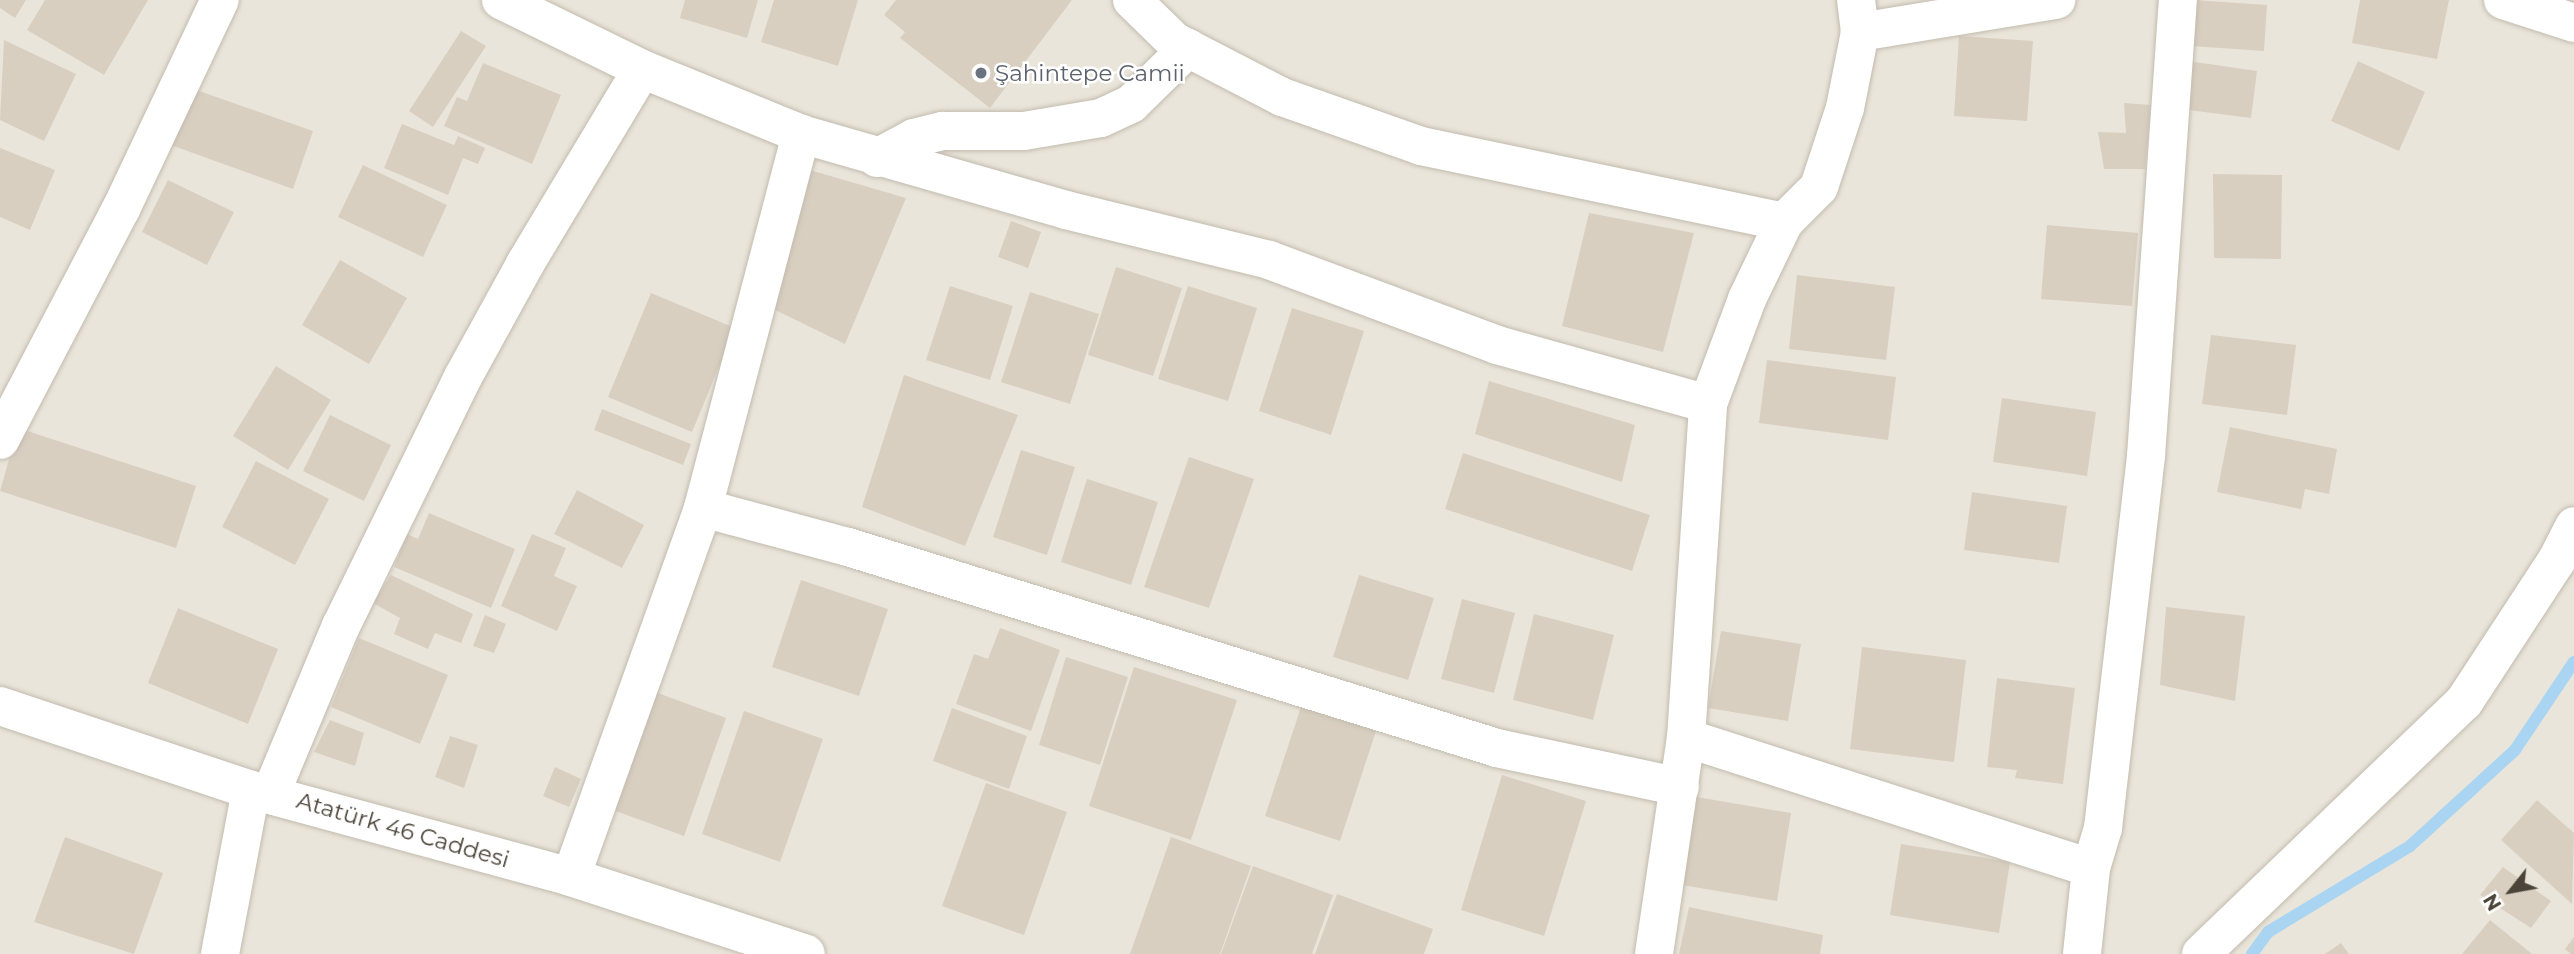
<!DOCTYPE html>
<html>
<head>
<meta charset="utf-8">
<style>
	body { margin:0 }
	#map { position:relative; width:2574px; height:954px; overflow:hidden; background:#f6f3ec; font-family:Montserrat,sans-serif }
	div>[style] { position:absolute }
	.residential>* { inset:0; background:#eae5da }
	.stream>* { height:12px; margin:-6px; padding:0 6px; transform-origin:6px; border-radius:6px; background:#a9d4f2 }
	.building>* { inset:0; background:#d8cfc1 }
	.roads { filter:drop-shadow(0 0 2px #c2bbae) drop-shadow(0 0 2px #c2bbae) }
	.minor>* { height:38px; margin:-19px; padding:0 19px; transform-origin:19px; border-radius:19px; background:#fff }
	.dots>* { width:19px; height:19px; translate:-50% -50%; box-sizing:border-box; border:4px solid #fff; border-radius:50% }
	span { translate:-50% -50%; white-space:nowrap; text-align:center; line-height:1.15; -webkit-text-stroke:5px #fff; paint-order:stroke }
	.worship-label { font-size:23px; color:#5b616d }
	.left { translate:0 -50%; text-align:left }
	.street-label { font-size:23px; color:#4b4439 }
	.north { position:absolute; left:2476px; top:856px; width:70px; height:70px; -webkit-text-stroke:5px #fff; paint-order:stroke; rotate:239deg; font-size:19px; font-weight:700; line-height:28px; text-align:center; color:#4b4439 }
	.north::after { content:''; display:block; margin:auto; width:24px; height:32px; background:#4b4439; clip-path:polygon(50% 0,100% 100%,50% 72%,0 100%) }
</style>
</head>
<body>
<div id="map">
	<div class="residential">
		<div style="clip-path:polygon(0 0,2574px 0,2574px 954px,0 954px)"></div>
	</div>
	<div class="stream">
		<div style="left:2252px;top:954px;width:27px;rotate:-54deg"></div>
		<div style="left:2268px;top:932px;width:166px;rotate:-31.2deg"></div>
		<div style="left:2410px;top:846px;width:142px;rotate:-42.4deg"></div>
		<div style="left:2515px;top:750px;width:106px;rotate:-56.2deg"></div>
	</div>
	<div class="building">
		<div style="clip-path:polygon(0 0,26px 0,15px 18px,0 8px)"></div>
		<div style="clip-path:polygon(45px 0,148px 0,104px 75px,27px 30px)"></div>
		<div style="clip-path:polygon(685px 0,758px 0,747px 38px,680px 18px)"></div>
		<div style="clip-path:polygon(774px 0,858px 0,838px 66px,761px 42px)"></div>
		<div style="clip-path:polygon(896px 0,1072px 0,990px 108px,900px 38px,905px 32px,884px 15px)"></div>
		<div style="clip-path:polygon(2194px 0,2267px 5px,2264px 51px,2191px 46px)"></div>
		<div style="clip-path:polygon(2360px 0,2449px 0,2437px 59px,2352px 43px)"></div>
		<div style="clip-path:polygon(461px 31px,486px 46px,433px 127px,409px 111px)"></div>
		<div style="clip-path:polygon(1959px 36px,2033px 41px,2027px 121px,1954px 116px)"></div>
		<div style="clip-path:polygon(4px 40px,76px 74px,44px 141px,0 120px)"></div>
		<div style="clip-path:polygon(2188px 61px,2257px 71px,2251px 118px,2181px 109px)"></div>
		<div style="clip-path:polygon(2358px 61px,2425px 92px,2399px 151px,2331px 121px)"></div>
		<div style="clip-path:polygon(483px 63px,561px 95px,532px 164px,444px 126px,457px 97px,467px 101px)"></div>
		<div style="clip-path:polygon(188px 87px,313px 131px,293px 189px,168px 144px)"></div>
		<div style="clip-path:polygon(2124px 103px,2151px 105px,2145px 169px,2104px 169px,2098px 132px,2126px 133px)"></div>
		<div style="clip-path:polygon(402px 124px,454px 145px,458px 136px,485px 148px,478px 164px,463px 158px,448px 195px,384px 168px)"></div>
		<div style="clip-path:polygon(0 148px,55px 170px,30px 230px,0 217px)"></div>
		<div style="clip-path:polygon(363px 165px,447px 205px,423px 257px,338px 217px)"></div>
		<div style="clip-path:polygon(803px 168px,906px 198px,845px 344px,763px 304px)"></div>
		<div style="clip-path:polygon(2213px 174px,2282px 175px,2281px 259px,2214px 258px)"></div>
		<div style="clip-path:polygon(168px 180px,234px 212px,207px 265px,142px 232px)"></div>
		<div style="clip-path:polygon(1589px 213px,1694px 233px,1663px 352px,1562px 326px)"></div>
		<div style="clip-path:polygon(1011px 221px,1041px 232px,1028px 268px,998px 257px)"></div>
		<div style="clip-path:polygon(2047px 225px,2138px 233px,2132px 306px,2041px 299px)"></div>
		<div style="clip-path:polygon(340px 260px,407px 298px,369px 364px,302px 325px)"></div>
		<div style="clip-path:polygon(1116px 267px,1182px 288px,1153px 376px,1088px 355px)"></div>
		<div style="clip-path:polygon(1797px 275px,1895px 287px,1886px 360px,1789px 349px)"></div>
		<div style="clip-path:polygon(950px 286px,1013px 306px,990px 380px,926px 360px)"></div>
		<div style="clip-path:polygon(1188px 286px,1257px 308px,1228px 401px,1158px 379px)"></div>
		<div style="clip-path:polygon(1030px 292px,1099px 314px,1070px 404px,1001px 382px)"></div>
		<div style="clip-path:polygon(651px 293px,735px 328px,692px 432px,608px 397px)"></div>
		<div style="clip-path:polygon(1292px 308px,1364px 331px,1331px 435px,1259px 411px)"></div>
		<div style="clip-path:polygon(2211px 335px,2296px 345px,2287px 415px,2202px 404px)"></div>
		<div style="clip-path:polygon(1767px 360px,1896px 377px,1888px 440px,1759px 423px)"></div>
		<div style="clip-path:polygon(276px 366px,331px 400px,288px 470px,233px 436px)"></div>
		<div style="clip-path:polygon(904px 375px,1018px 415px,965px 546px,862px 507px)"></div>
		<div style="clip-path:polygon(1489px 381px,1635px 425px,1622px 482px,1475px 434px)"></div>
		<div style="clip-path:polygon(2002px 398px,2096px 412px,2087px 476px,1993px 462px)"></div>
		<div style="clip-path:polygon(602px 409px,691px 444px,683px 465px,594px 430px)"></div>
		<div style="clip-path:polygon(330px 415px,391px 445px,364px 501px,303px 471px)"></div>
		<div style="clip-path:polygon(2230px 427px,2337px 449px,2329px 494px,2305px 489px,2301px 509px,2217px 492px)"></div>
		<div style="clip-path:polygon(18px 428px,196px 486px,176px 548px,0 491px)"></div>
		<div style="clip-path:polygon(1021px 450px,1075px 467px,1047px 555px,993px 537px)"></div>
		<div style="clip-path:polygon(1463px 453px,1650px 515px,1632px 571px,1445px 509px)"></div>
		<div style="clip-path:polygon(1189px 457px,1254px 479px,1209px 608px,1144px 587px)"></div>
		<div style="clip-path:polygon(256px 461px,329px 499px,295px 565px,222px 527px)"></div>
		<div style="clip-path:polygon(1087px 479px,1158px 502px,1131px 585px,1061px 562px)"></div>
		<div style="clip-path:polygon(577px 490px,644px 525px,622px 568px,554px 534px)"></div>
		<div style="clip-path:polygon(1972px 492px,2067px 506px,2059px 563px,1964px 550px)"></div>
		<div style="clip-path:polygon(429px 513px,515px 549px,491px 608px,394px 567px,407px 534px,418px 539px)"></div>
		<div style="clip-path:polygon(532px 534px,566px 548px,554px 576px,577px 586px,557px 631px,501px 606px)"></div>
		<div style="clip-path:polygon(391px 575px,473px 614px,461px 643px,435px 633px,428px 649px,394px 634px,400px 618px,373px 603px)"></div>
		<div style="clip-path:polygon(1359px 575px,1434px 598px,1408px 680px,1333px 657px)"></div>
		<div style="clip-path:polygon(801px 580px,888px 609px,859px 696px,772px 667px)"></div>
		<div style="clip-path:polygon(1462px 599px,1515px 613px,1494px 693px,1441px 679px)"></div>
		<div style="clip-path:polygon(2166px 607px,2245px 616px,2235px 701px,2160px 685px)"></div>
		<div style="clip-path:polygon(178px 608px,278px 649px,248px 724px,148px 683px)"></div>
		<div style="clip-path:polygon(1534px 614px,1614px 635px,1593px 720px,1513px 700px)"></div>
		<div style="clip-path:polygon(485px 615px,506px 624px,494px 653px,473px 646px)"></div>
		<div style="clip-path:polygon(1000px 628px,1060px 650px,1031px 731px,956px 704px,974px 654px,988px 659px)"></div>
		<div style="clip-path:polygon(1721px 631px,1801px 644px,1788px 721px,1708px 708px)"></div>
		<div style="clip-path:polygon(359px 638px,448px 675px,420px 744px,331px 707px)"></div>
		<div style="clip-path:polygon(1862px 647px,1966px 660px,1954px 762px,1850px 749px)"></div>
		<div style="clip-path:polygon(1066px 657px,1128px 677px,1100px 765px,1039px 745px)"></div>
		<div style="clip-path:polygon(1134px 667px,1237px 700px,1191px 840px,1089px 806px)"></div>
		<div style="clip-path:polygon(1997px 678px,2075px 688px,2063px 784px,2015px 778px,2017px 770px,1987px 767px)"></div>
		<div style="clip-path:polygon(655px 692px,726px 718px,684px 836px,613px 810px)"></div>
		<div style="clip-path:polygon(1301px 707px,1376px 731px,1340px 841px,1265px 816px)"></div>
		<div style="clip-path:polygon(952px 708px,1027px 736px,1009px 789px,933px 761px)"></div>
		<div style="clip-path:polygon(744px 711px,823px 739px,780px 862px,702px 834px)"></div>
		<div style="clip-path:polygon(330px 720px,364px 733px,355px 766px,314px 752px)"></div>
		<div style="clip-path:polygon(450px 736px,478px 745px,464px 788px,435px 777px)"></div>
		<div style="clip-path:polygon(555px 767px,581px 779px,569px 807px,543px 796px)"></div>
		<div style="clip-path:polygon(1502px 775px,1586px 801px,1544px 936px,1461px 910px)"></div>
		<div style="clip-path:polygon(986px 783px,1067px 812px,1024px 935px,942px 906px)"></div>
		<div style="clip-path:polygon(1691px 796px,1791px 813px,1777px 901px,1676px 884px)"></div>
		<div style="clip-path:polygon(2537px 800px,2574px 833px,2572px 904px,2501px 840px)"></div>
		<div style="clip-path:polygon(65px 837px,163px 873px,134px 954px,34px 922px)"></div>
		<div style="clip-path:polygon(1171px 837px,1251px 866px,1220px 954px,1130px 954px)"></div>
		<div style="clip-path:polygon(1901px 844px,2010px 862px,1999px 933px,1890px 915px)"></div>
		<div style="clip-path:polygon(1253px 866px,1333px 895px,1312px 954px,1221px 954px)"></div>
		<div style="clip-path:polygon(2503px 867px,2551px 901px,2531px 928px,2480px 895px)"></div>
		<div style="clip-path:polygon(1337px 894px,1433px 929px,1424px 954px,1315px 954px)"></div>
		<div style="clip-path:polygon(1689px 907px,1823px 935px,1820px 954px,1679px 954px)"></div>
		<div style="clip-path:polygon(2490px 920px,2532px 954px,2462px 954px)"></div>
		<div style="clip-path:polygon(2574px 937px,2574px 954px,2571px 954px,2565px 949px)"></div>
		<div style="clip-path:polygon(2341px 943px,2349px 954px,2325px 954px)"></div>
	</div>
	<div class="roads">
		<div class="minor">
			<div style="left:501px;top:0;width:157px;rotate:26.1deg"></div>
			<div style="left:642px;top:69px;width:172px;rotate:22.2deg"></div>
			<div style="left:801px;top:134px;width:276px;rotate:16deg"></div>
			<div style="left:1066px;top:210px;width:209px;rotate:13.8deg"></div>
			<div style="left:1269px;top:260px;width:243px;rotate:20.4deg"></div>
			<div style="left:1497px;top:345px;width:219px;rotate:15.6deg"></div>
			<div style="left:1132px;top:0;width:59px;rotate:44.3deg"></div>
			<div style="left:1174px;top:41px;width:122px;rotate:27.4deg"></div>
			<div style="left:1282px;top:97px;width:147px;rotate:19.4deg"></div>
			<div style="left:1421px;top:146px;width:371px;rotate:11.8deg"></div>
			<div style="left:2503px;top:0;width:75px;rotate:17.9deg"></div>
			<div style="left:1860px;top:32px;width:199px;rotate:-9.3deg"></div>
			<div style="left:877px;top:158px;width:42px;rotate:-28.4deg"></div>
			<div style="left:914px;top:138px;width:30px;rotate:-14deg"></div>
			<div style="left:943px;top:131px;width:81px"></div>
			<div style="left:1024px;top:131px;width:78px;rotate:-9.6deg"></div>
			<div style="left:1101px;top:118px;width:33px;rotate:-25deg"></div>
			<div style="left:1131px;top:104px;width:80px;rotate:-44.5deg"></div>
			<div style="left:0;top:440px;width:261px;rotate:-62.4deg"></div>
			<div style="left:121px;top:209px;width:231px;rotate:-64.7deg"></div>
			<div style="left:703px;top:508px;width:150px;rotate:15.1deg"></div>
			<div style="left:848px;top:547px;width:679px;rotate:17.21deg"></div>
			<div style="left:1497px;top:748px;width:187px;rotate:12deg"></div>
			<div style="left:0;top:706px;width:265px;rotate:18.5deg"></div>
			<div style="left:251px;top:790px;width:332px;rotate:15.2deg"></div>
			<div style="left:571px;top:877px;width:247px;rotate:18.1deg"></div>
			<div style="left:1686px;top:738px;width:425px;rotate:17.8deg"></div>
			<div style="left:271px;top:793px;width:181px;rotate:-67.3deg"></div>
			<div style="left:341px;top:626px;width:277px;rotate:-63.9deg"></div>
			<div style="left:463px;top:377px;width:129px;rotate:-61.2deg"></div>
			<div style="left:525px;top:264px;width:227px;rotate:-59deg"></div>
			<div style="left:571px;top:877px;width:392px;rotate:-70.3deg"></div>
			<div style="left:703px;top:508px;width:387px;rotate:-75.3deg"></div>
			<div style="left:220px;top:954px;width:167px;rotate:-79.3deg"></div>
			<div style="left:1654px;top:954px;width:218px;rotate:-81.6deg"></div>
			<div style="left:1686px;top:738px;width:335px;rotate:-86.2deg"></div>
			<div style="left:1708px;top:404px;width:112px;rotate:-69.6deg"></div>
			<div style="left:1747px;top:299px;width:85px;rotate:-64.3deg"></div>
			<div style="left:1784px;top:222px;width:49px;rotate:-45deg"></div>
			<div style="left:1819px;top:187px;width:83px;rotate:-71.8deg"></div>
			<div style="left:1845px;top:108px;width:77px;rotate:-78.8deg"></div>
			<div style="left:1860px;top:32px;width:32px;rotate:-97deg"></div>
			<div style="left:2082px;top:954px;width:86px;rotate:-84deg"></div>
			<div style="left:2091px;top:868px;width:42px;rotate:-73.3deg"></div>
			<div style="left:2103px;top:828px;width:374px;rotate:-83.4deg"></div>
			<div style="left:2146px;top:456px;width:457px;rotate:-86deg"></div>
			<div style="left:2201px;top:954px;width:364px;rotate:-43.8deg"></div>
			<div style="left:2464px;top:702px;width:170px;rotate:-56.8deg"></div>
			<div style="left:2557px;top:560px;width:38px;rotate:-63deg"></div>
		</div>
	</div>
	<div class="dots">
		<div style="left:981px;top:73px;background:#6b7280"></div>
	</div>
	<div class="worship-label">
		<span class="left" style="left:995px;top:73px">Şahintepe Camii</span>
	</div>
	<div class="street-label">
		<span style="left:403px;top:830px;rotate:16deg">Atatürk 46 Caddesi</span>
	</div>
	<div class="north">N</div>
</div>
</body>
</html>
